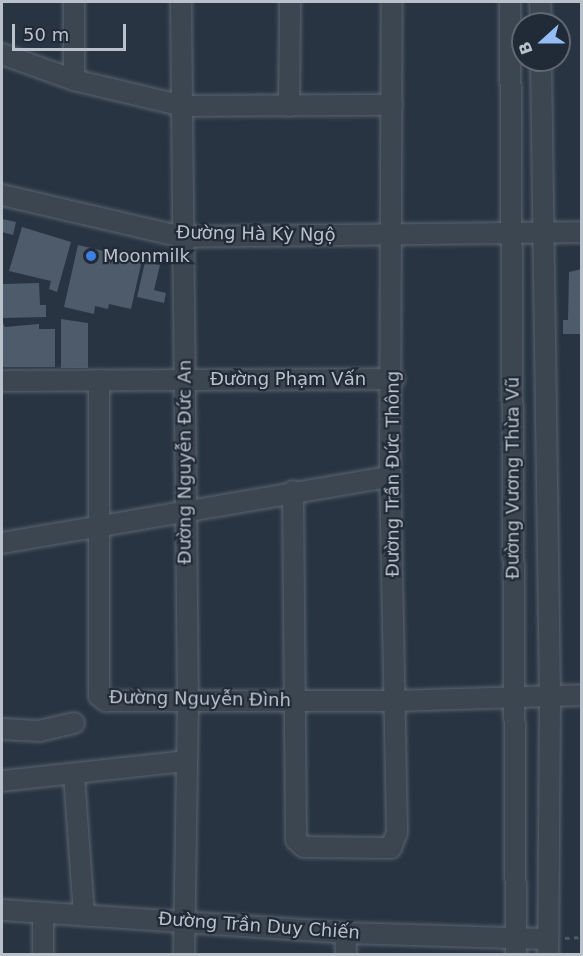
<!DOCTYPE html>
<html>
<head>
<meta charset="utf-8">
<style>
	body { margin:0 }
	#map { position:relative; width:583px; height:956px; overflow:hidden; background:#283442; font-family:"DejaVu Sans",sans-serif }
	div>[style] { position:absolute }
	.building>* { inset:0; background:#4e5b6a }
	.path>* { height:3px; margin-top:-1.5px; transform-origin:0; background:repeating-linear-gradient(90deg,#485d5f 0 4.5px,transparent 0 9px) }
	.roads { filter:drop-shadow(0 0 2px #5a646f) drop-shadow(0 0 2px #5a646f) }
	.minor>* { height:20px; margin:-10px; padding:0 10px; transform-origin:10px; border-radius:10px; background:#3c4651 }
	.dots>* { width:16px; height:16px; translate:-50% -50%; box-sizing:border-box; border:3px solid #212b37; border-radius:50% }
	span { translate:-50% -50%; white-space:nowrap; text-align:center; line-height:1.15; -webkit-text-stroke:4.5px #212b37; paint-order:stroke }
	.street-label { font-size:18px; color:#b9c1cb }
	.poi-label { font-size:18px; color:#b9c1cb }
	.left { translate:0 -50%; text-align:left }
	.frame { position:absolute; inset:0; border:3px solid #b9c1cb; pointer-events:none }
	.north { position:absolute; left:511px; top:12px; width:60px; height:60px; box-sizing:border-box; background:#212b37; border:2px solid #5e6772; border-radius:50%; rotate:249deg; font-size:16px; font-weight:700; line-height:24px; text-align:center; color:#b9c1cb }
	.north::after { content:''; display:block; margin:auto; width:21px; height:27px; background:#95bdf5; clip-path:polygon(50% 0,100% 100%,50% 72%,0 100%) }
	.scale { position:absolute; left:12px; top:24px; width:114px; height:27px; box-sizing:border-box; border:3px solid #b9c1cb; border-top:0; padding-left:8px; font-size:18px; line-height:21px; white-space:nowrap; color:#b9c1cb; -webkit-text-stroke:4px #212b37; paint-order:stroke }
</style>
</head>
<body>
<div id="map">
	<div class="building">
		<div style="clip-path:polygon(2px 219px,16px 222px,13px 235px,2px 232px)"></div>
		<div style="clip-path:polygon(22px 227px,71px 242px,57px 292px,49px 289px,51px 281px,9px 271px)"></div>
		<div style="clip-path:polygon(78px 245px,142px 260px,131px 309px,109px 304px,108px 309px,95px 306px,94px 314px,64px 307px)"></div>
		<div style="clip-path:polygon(145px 262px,160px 265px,154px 290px,166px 293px,164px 303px,137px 297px)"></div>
		<div style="clip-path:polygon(582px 269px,582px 334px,563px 334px,563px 320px,568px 320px,569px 272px)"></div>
		<div style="clip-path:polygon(39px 283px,40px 305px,46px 305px,46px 317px,2px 318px,2px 284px)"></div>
		<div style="clip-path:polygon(61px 319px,88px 323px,88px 368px,61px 368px)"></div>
		<div style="clip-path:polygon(2px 321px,5px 327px,39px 324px,39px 329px,55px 329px,55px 367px,2px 367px)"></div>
	</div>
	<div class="path">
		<div style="left:565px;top:938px;width:17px;rotate:-3deg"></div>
	</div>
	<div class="roads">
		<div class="minor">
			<div style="left:181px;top:2px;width:699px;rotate:89.43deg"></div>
			<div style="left:188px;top:701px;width:253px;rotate:90.9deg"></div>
			<div style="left:510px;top:2px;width:952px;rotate:89.64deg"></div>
			<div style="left:540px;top:2px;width:22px;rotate:87deg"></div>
			<div style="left:2px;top:54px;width:77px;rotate:19.9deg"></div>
			<div style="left:74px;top:80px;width:112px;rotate:13.4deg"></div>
			<div style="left:183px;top:106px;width:209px;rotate:-0.3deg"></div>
			<div style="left:541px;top:60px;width:636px;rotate:89.19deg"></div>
			<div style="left:550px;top:696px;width:258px;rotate:90.4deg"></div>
			<div style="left:74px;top:80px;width:78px;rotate:-90deg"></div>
			<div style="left:289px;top:106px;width:104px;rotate:-89.4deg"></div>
			<div style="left:2px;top:195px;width:186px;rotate:13.1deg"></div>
			<div style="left:183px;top:237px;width:399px;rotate:-0.7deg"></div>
			<div style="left:99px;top:380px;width:316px;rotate:90deg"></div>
			<div style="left:99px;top:696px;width:9px;rotate:36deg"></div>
			<div style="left:106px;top:701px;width:289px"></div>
			<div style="left:395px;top:701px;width:187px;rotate:-1.8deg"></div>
			<div style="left:2px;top:381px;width:392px;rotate:-0.3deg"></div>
			<div style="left:293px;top:491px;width:349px;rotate:89.5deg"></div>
			<div style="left:296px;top:840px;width:11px;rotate:41deg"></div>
			<div style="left:304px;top:847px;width:87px;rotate:0.7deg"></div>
			<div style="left:391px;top:848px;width:17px;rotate:-69deg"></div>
			<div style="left:397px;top:832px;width:355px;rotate:-91.1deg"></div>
			<div style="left:390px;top:477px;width:475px;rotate:-89.8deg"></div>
			<div style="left:2px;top:543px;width:394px;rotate:-9.7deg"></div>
			<div style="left:2px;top:729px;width:37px;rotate:3deg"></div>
			<div style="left:39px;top:731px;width:36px;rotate:-13deg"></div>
			<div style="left:74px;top:775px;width:141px;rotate:85.9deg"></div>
			<div style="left:2px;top:781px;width:186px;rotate:-6.2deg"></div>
			<div style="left:2px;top:910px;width:344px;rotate:3.8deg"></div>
			<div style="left:345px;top:933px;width:202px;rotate:1.7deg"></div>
			<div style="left:345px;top:933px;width:21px;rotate:87deg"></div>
			<div style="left:43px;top:954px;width:41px;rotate:-90deg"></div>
		</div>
	</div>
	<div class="dots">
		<div style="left:91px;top:256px;background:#3f7fe0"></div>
	</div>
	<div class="street-label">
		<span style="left:256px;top:234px;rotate:1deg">Đường Hà Kỳ Ngộ</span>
		<span style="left:288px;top:379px">Đường Phạm Vấn</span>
		<span style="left:185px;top:462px;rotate:-90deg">Đường Nguyễn Đức An</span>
		<span style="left:393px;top:474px;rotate:-90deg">Đường Trần Đức Thông</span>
		<span style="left:513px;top:478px;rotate:-90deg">Đường Vương Thừa Vũ</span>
		<span style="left:200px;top:699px;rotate:1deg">Đường Nguyễn Đình</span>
		<span style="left:259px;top:926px;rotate:4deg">Đường Trần Duy Chiến</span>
	</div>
	<div class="poi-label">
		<span class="left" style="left:103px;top:256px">Moonmilk</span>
	</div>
	<div class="frame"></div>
	<div class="north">B</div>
	<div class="scale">50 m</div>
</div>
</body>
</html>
